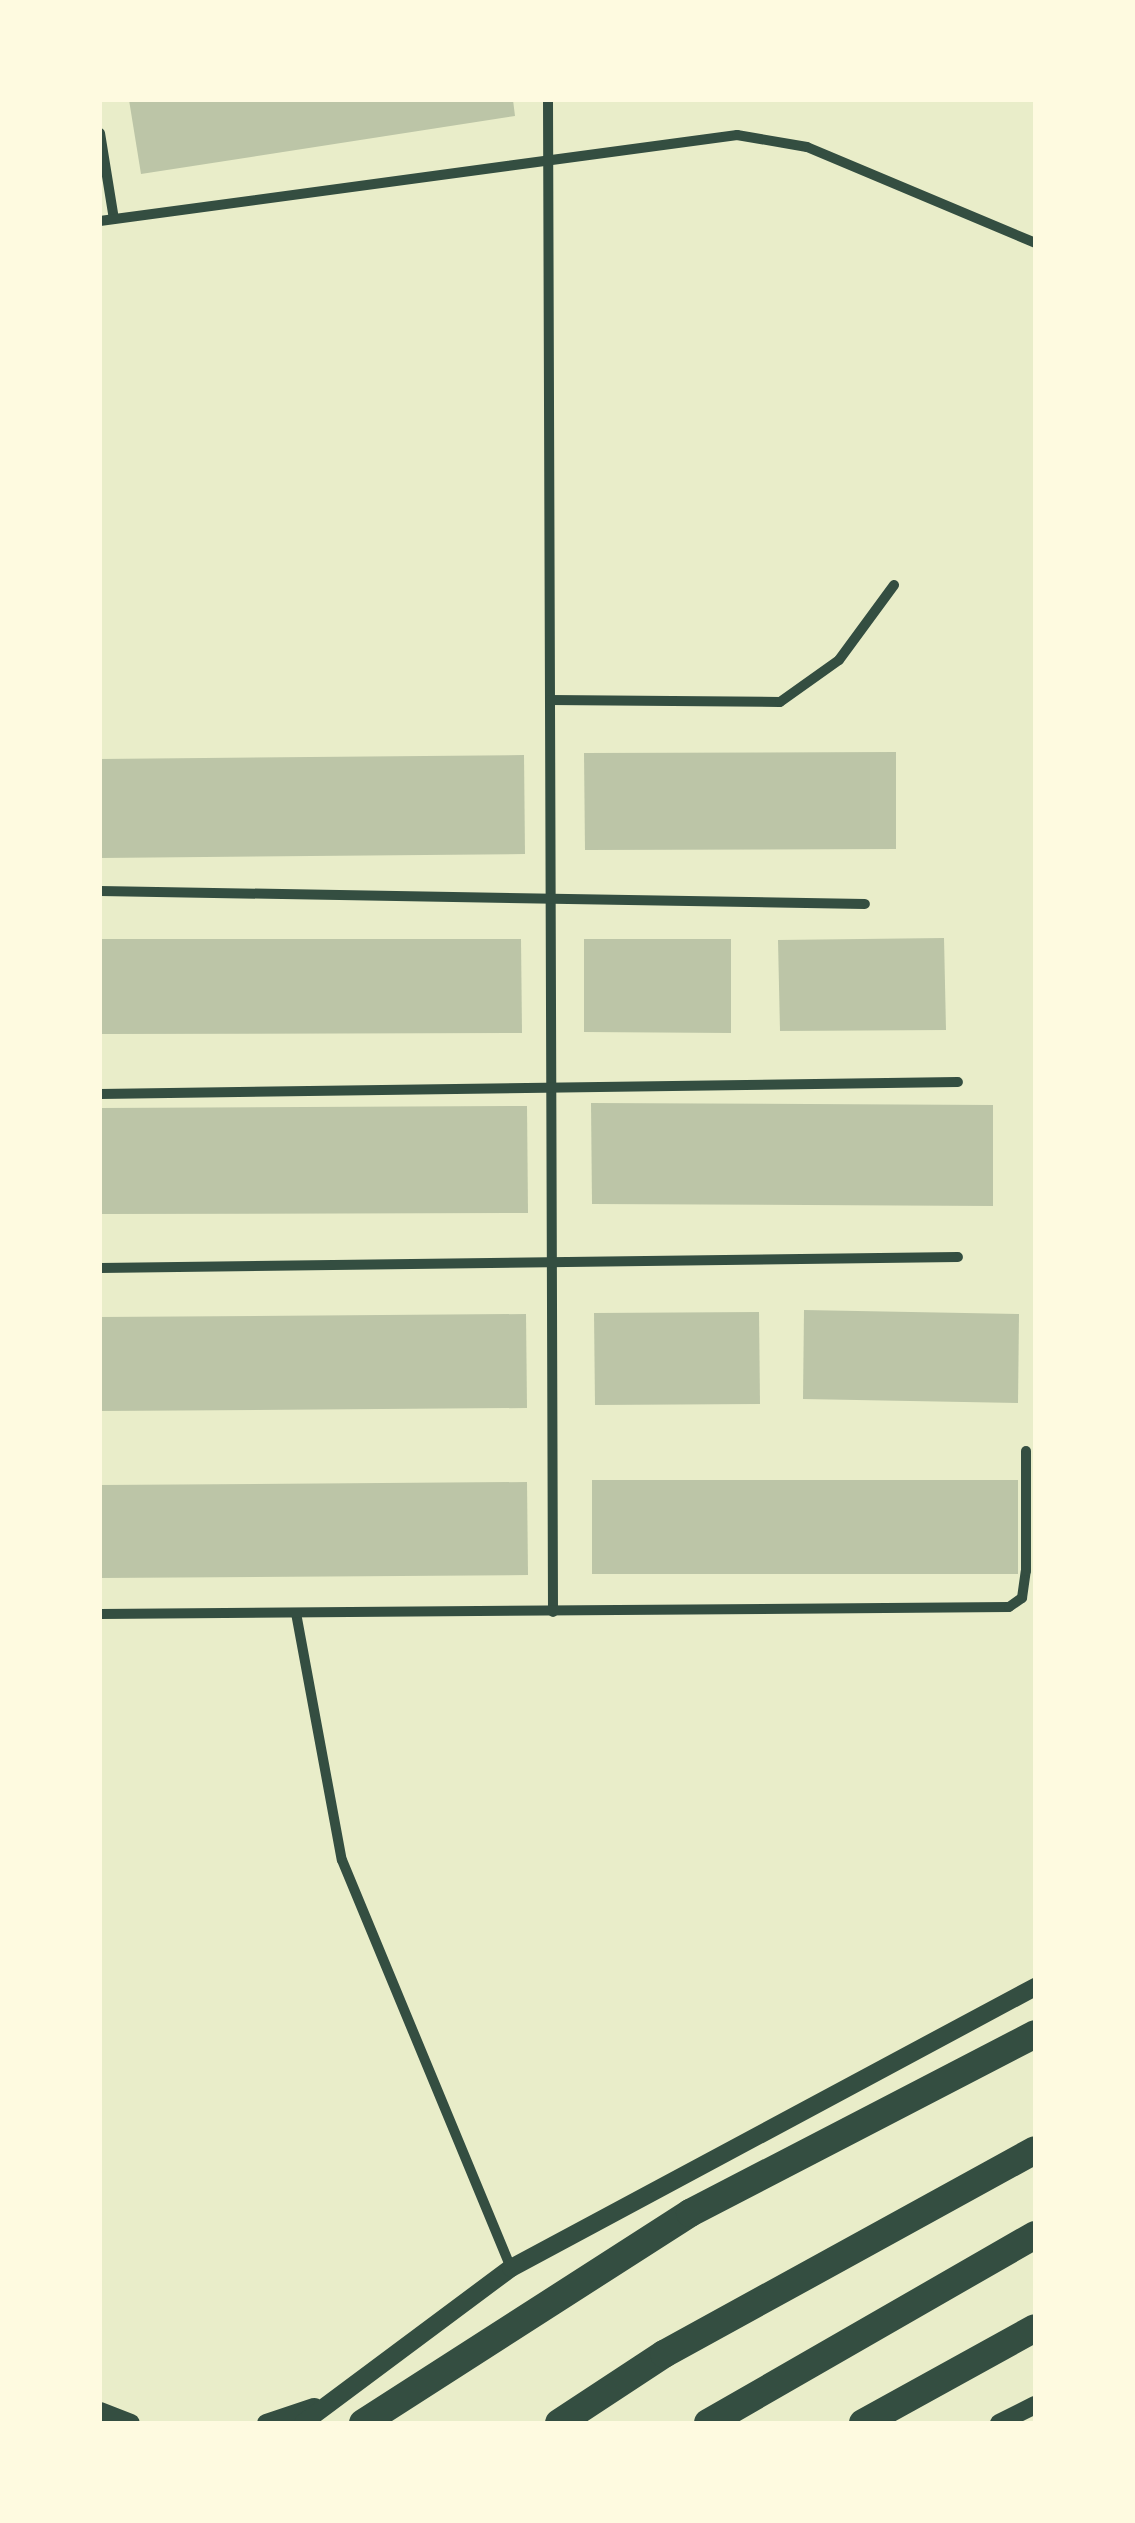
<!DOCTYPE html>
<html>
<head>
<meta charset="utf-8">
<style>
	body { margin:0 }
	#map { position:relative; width:1135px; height:2523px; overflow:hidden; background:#e9edc9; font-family:"Public Sans",sans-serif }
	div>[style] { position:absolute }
	.building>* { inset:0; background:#bcc5a7 }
	.minor>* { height:10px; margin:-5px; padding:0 5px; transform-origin:5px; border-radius:5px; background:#344e41 }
	.tertiary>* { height:18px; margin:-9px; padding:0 9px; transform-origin:9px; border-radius:9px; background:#344e41 }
	.trunk>* { height:28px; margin:-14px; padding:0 14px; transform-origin:14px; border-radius:14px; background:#344e41 }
	span { translate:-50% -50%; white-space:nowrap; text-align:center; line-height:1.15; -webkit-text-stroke:10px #fefae0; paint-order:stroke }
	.frame { position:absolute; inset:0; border:102px solid #fefae0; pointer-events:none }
</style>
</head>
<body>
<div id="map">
	<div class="building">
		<div style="clip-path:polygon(129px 100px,513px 100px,515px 116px,141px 174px)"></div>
		<div style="clip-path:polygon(896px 752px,896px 849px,585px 850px,584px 753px)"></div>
		<div style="clip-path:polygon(524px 755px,525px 854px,100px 858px,100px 759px)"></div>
		<div style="clip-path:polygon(944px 938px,946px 1030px,780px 1031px,778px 940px)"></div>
		<div style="clip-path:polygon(100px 939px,521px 939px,522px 1033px,100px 1034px)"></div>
		<div style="clip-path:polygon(584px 939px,731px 939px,731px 1033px,584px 1032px)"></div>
		<div style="clip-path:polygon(591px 1103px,993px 1105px,993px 1206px,592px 1204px)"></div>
		<div style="clip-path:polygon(527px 1106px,528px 1213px,100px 1214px,100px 1108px)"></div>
		<div style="clip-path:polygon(804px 1310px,1019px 1314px,1018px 1403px,803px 1399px)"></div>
		<div style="clip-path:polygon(759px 1312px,760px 1404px,595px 1405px,594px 1313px)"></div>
		<div style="clip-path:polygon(526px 1314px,527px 1408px,100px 1411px,100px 1317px)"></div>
		<div style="clip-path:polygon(592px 1480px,1018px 1480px,1018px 1574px,592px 1574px)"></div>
		<div style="clip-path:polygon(527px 1482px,528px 1575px,100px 1578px,100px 1485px)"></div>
	</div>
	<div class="minor">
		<div style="left:548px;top:100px;width:1512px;rotate:89.81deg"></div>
		<div style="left:100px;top:133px;width:87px;rotate:80.8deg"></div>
		<div style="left:100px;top:221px;width:643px;rotate:-7.69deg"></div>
		<div style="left:737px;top:135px;width:71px;rotate:9.7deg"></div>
		<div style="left:807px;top:147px;width:247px;rotate:22.8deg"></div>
		<div style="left:550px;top:700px;width:230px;rotate:0.5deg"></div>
		<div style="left:780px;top:702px;width:72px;rotate:-35.4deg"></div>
		<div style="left:839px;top:660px;width:93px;rotate:-53.7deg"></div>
		<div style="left:100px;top:891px;width:765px;rotate:0.97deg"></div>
		<div style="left:100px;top:1094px;width:858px;rotate:-0.8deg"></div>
		<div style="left:100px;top:1268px;width:858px;rotate:-0.73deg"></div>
		<div style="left:296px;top:1613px;width:251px;rotate:79.5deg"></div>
		<div style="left:342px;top:1860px;width:442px;rotate:67.5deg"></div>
		<div style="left:100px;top:1614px;width:909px;rotate:-0.44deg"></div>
		<div style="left:1009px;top:1607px;width:16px;rotate:-35deg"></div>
		<div style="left:1022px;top:1598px;width:27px;rotate:-82deg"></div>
		<div style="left:1026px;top:1571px;width:120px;rotate:-90deg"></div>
	</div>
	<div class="tertiary">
		<div style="left:100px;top:2411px;width:33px;rotate:21deg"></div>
		<div style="left:266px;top:2423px;width:51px;rotate:-18.4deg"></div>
		<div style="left:303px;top:2423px;width:259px;rotate:-36.7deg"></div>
		<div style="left:511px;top:2268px;width:595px;rotate:-28.2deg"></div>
		<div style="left:999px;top:2423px;width:40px;rotate:-26.6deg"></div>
	</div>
	<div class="trunk">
		<div style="left:363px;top:2423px;width:389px;rotate:-32.7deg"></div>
		<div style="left:690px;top:2213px;width:389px;rotate:-27.4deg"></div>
		<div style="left:559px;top:2423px;width:126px;rotate:-33.3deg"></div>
		<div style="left:664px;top:2354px;width:423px;rotate:-28.8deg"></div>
		<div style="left:708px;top:2423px;width:377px;rotate:-29.9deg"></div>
		<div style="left:863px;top:2423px;width:196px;rotate:-28.9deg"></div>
	</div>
	<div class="frame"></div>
</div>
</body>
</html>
